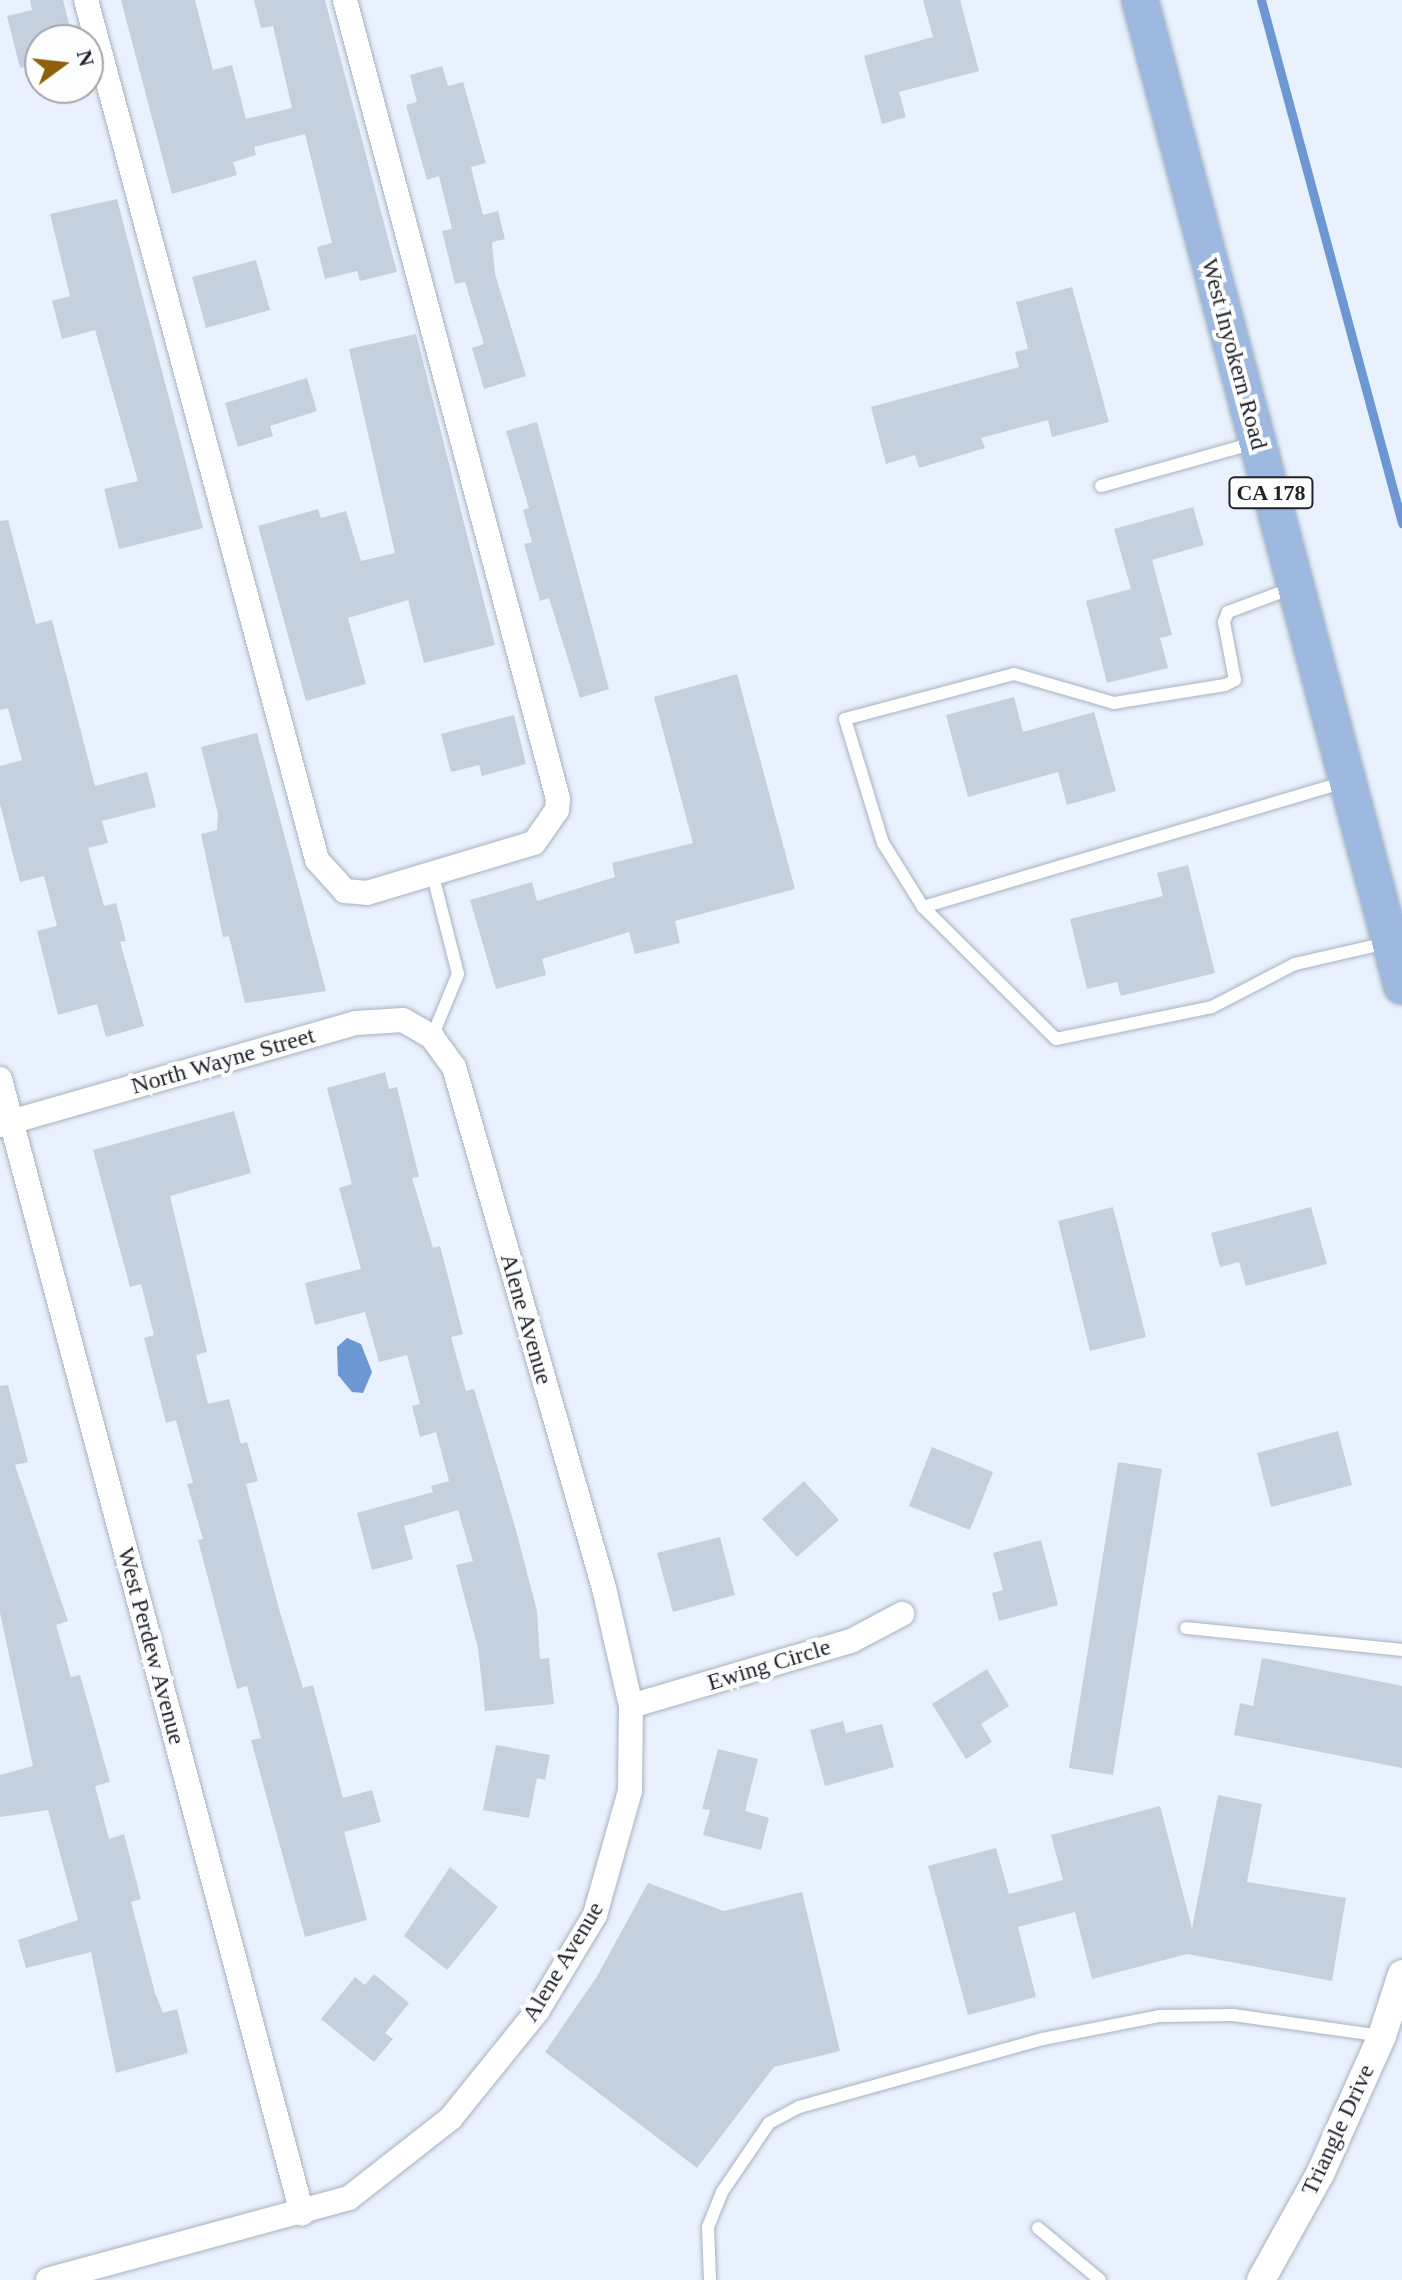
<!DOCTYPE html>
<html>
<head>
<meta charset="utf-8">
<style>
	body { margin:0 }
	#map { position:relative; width:1402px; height:2280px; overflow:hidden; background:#e8f1fd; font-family:"Times New Roman",serif }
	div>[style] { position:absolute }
	.water>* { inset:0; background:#6d97d3 }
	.stream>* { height:9px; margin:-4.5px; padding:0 4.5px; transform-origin:4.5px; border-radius:4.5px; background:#6d97d3 }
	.building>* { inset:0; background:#c5d0de }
	.roads { filter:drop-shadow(0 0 2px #a8b2c0) drop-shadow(0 0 2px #a8b2c0) }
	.service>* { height:12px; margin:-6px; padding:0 6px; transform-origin:6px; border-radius:6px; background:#fff }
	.minor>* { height:24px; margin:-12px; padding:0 12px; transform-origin:12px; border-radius:12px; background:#fff }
	.tertiary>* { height:28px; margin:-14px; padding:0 14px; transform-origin:14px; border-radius:14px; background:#fff }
	.primary>* { height:36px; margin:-18px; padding:0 18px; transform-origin:18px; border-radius:18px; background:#9eb9e0 }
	span { translate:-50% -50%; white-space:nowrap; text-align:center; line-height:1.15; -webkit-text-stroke:8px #fdfdfd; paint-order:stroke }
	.shield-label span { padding:2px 6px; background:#fdfdfd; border:2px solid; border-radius:6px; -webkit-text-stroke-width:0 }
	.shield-label { font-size:22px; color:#1f2329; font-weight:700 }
	.street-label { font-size:24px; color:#1f2329 }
	.north { position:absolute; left:24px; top:24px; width:80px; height:80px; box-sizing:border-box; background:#fdfdfd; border:2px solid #a4a6a8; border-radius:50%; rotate:75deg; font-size:22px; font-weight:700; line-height:32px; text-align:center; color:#1f2329 }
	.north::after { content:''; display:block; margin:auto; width:28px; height:36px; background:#8d6107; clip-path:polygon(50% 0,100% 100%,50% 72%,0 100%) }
</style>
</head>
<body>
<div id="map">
	<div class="water">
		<div style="clip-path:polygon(347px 1338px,361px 1344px,372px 1372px,363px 1393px,352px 1392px,338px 1375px,337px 1347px)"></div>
	</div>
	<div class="stream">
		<div style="left:1261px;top:0;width:542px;rotate:74.91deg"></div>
	</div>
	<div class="building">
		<div style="clip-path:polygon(30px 0,63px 0,73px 40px,40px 40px,40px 63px,20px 68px,7px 16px,32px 10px)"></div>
		<div style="clip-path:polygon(121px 0,195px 0,213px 70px,232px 65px,246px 119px,292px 108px,273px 26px,261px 28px,254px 0,325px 0,397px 272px,360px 281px,357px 271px,325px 279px,317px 247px,332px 243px,305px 134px,254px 147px,256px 155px,233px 162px,237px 175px,172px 194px)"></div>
		<div style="clip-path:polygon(923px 0,960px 0,979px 71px,899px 92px,906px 117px,882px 124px,864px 56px,933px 37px)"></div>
		<div style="clip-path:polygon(442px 66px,448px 86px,463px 82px,486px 163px,471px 167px,483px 215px,498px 211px,505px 239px,492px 242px,495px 274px,526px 376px,484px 389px,472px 348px,484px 344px,465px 282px,455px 284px,442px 231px,452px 229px,439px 176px,427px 180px,406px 105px,417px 102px,410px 75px)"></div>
		<div style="clip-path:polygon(117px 199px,203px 528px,119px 549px,104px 489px,138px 481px,95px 330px,62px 339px,52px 301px,70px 296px,50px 214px)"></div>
		<div style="clip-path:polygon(256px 260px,270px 310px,206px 328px,192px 277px)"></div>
		<div style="clip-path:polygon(1072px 287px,1109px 422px,1052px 437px,1048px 420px,981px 438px,985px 448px,919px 468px,915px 455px,886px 464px,871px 407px,1019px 367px,1015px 352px,1028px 349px,1016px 302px)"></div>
		<div style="clip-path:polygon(416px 334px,495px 645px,424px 663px,408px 600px,348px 618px,366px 684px,306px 701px,258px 526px,318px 509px,321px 518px,346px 511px,361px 561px,395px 553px,349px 349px)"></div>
		<div style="clip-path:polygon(307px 378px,317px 411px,270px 426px,273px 436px,238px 447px,225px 403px)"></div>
		<div style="clip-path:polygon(537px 422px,609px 689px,580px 698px,549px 598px,540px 601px,524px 544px,532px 542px,523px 510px,529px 508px,506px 431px)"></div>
		<div style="clip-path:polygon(1193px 507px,1204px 545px,1152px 560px,1172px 635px,1160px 638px,1168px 668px,1107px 683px,1086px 601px,1131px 589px,1114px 529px)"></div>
		<div style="clip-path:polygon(8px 520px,36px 624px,52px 620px,95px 786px,147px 772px,156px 807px,102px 821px,108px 843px,88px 848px,104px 906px,116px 903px,126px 941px,120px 942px,144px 1026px,106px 1037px,97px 1004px,58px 1015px,37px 931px,57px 926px,44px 876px,20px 882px,0 804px,0 766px,22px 760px,8px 708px,0 710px,0 521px)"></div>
		<div style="clip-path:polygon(737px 674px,795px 889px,675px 921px,680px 943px,635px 954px,629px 932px,542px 959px,546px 975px,496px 989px,470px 900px,532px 882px,537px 901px,615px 877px,612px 863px,693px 843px,654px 697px)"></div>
		<div style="clip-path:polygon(1014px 697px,1023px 732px,1094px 712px,1116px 791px,1067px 805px,1058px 772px,968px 797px,946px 715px)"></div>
		<div style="clip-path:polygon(514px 715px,526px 764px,482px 776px,479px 765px,451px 772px,441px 734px)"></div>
		<div style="clip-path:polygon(257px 733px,326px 991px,245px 1003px,229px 936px,223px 937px,201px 834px,217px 830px,218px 814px,201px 747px)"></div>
		<div style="clip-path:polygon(1188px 865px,1215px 973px,1121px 996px,1117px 982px,1087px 989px,1070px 919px,1163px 896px,1157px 873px)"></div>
		<div style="clip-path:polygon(385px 1072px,389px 1089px,397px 1087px,419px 1177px,412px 1178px,433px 1248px,440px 1246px,463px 1334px,451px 1337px,466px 1391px,474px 1389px,516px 1530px,537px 1611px,540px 1659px,549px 1658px,554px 1704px,485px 1711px,478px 1648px,456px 1565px,473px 1561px,458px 1510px,404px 1526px,413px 1559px,372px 1570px,357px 1513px,433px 1492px,431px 1486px,449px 1481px,436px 1432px,420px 1437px,412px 1406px,420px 1404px,407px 1355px,379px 1362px,365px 1312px,315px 1325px,305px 1283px,361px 1269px,339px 1188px,352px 1184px,327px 1088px)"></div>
		<div style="clip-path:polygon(234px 1111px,251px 1173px,170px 1196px,207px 1352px,196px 1355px,208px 1404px,229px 1399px,241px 1444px,247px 1442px,258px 1481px,246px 1484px,279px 1609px,303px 1688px,313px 1685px,343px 1798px,372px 1790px,381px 1822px,344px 1832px,367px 1920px,305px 1937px,251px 1740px,261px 1738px,247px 1686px,237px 1689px,198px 1540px,203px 1539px,187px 1484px,193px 1483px,176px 1420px,166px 1423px,144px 1338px,154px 1335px,141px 1284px,130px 1287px,93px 1150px)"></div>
		<div style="clip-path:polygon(1113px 1207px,1146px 1337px,1090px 1351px,1058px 1221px)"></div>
		<div style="clip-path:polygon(1311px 1207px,1327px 1264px,1246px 1286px,1239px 1262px,1220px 1267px,1211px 1233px)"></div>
		<div style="clip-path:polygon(8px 1385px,28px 1462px,15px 1465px,68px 1621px,56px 1625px,71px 1677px,80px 1675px,110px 1782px,95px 1786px,109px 1839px,124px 1834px,141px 1899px,131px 1902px,155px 1993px,163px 2013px,177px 2009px,188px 2053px,116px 2073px,91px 1952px,26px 1968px,18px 1940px,78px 1920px,48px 1810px,0 1817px,0 1775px,33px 1766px,0 1613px,0 1386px)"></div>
		<div style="clip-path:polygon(1338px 1431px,1352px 1485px,1271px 1507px,1257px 1453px)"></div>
		<div style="clip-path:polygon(932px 1447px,993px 1472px,970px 1530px,909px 1506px)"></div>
		<div style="clip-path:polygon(1118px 1462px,1162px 1469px,1113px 1775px,1069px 1768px)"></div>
		<div style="clip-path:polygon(804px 1481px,839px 1520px,797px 1557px,762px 1519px)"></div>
		<div style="clip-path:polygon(720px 1537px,735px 1595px,673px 1612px,657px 1553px)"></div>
		<div style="clip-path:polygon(1041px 1540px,1058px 1605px,999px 1621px,992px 1593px,1003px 1590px,993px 1553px)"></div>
		<div style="clip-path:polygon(1262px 1658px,1402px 1686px,1402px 1768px,1234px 1735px,1240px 1703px,1253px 1706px)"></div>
		<div style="clip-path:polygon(987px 1669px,1009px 1706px,981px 1724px,992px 1742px,966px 1759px,932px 1704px)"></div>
		<div style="clip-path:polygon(843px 1721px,846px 1733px,882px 1724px,894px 1767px,825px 1786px,810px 1730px)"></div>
		<div style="clip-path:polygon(496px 1745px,550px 1755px,545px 1780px,537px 1778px,529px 1818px,483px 1810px)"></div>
		<div style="clip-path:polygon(718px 1749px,758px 1759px,745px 1811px,769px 1818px,761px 1850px,703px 1835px,710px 1810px,702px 1809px)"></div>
		<div style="clip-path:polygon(1218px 1795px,1262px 1804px,1247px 1882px,1346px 1898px,1332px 1981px,1187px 1954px,1092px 1979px,1075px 1912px,1018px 1927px,1036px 1997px,968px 2015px,928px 1866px,996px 1848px,1009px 1894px,1063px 1880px,1051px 1835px,1160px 1806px,1192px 1928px)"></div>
		<div style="clip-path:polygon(450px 1867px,498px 1907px,447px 1970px,404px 1936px)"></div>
		<div style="clip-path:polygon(648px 1883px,724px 1911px,802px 1892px,840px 2051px,774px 2067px,697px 2168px,545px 2052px,596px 1978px)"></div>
		<div style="clip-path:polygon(374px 1974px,409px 2003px,385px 2033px,393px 2039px,374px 2062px,321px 2019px,355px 1977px,365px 1985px)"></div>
	</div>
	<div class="roads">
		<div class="service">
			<div style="left:1101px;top:486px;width:159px;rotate:-15.7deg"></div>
			<div style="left:1295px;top:587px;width:72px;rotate:159.5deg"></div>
			<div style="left:1228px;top:612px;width:11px;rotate:112deg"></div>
			<div style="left:1224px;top:622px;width:59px;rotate:79.3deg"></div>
			<div style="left:1235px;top:680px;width:11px;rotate:153deg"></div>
			<div style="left:1225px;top:685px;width:112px;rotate:170.8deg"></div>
			<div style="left:1114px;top:703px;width:104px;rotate:-163.8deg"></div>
			<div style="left:1014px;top:674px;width:175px;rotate:165.1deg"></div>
			<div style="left:845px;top:719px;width:130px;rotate:73deg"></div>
			<div style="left:883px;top:843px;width:75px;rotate:58deg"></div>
			<div style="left:923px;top:907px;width:187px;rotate:44.8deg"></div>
			<div style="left:1056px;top:1039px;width:159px;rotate:-11.6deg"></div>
			<div style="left:1212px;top:1007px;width:93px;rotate:-27.4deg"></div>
			<div style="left:1295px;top:964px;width:94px;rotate:-12.9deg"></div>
			<div style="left:923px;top:907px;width:440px;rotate:-16.5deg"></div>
			<div style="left:432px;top:1037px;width:68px;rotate:-67.6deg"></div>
			<div style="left:458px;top:974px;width:101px;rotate:-104.3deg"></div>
			<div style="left:1186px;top:1628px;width:217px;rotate:5.8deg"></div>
			<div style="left:1038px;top:2228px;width:81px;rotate:40deg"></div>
			<div style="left:710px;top:2280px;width:53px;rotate:-92.2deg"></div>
			<div style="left:708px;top:2227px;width:38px;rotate:-68deg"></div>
			<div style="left:722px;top:2192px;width:83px;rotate:-55.7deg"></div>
			<div style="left:769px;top:2123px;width:34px;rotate:-28deg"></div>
			<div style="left:799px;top:2107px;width:253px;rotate:-15.6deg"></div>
			<div style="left:1043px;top:2039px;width:118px;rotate:-11.2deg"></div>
			<div style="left:1159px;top:2016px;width:74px;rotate:-0.8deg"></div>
			<div style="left:1233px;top:2015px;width:150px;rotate:8deg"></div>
		</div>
		<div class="minor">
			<div style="left:86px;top:0;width:890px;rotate:74.96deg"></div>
			<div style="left:317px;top:860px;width:42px;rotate:47.9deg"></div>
			<div style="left:345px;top:891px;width:22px;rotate:5deg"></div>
			<div style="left:367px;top:893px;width:174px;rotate:-16.7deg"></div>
			<div style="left:534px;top:843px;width:40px;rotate:-55.1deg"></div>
			<div style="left:557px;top:810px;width:11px;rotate:-85deg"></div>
			<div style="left:558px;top:799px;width:827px;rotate:-104.93deg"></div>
			<div style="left:0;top:1079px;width:1174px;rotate:75.09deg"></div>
			<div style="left:0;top:1125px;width:370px;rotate:-16deg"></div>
			<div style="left:356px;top:1023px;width:47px;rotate:-3.7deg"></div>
			<div style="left:403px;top:1020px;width:34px;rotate:30deg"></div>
			<div style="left:432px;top:1037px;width:37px;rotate:54deg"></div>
			<div style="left:454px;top:1067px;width:542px;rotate:73.94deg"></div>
			<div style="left:604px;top:1588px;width:121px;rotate:77.1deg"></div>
			<div style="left:631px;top:1706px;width:85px;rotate:90.7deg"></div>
			<div style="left:630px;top:1791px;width:129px;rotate:105.8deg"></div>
			<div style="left:595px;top:1915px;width:111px;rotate:121deg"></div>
			<div style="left:538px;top:2010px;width:139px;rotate:128.9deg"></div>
			<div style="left:451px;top:2118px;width:130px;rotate:141.9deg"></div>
			<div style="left:349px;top:2198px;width:312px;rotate:164.8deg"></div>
			<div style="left:631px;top:1706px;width:229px;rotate:-16.5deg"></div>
			<div style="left:851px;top:1641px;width:58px;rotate:-27.9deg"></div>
		</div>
		<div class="tertiary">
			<div style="left:1261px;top:2280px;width:121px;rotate:-60.9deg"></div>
			<div style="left:1320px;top:2174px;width:151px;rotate:-65.8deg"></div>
			<div style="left:1382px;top:2036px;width:65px;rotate:-72.1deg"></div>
		</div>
		<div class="primary">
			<div style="left:1140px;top:0;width:1020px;rotate:75.12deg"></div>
		</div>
	</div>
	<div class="shield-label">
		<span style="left:1271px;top:493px">CA 178</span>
	</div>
	<div class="street-label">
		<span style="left:1234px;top:354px;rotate:75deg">West Inyokern Road</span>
		<span style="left:223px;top:1061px;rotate:-16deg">North Wayne Street</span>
		<span style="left:526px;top:1319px;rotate:74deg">Alene Avenue</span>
		<span style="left:151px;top:1646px;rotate:75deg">West Perdew Avenue</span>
		<span style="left:769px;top:1665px;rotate:-17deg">Ewing Circle</span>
		<span style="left:563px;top:1962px;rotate:-59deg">Alene Avenue</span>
		<span style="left:1338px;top:2130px;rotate:-65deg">Triangle Drive</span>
	</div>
	<div class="north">N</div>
</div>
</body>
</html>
